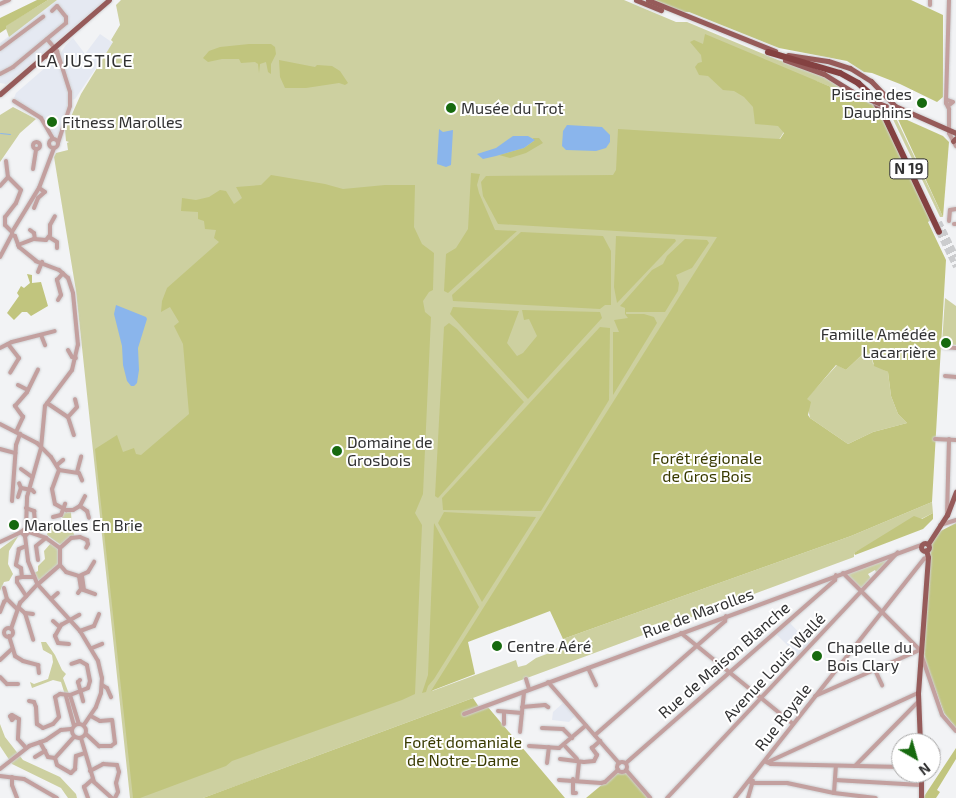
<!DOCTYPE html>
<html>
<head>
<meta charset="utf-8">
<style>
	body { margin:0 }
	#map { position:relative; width:956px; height:798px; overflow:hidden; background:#f2f3f5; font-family:"Exo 2",sans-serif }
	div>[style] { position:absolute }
	.built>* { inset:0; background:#e5e9f2 }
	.green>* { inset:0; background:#cdd0a0 }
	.forest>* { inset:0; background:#c1c57e }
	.water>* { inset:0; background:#8ab5ec }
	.stream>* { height:1px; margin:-0.5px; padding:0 0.5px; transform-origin:0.5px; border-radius:0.5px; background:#8ab5ec }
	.highway-tunnel>* { height:6px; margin-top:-3px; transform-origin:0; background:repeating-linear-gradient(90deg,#cbccce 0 6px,transparent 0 9px) }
	.roads { filter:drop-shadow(0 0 1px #cfd0d2) drop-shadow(0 0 1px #cfd0d2) }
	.minor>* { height:4px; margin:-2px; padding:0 2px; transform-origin:2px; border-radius:2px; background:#c3a09f }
	.minor>.ring { margin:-2px; padding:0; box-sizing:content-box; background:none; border:4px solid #c3a09f; border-radius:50% }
	.major>* { height:5px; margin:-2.5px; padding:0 2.5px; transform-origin:2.5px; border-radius:2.5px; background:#965b5a }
	.major>.ring { margin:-2.5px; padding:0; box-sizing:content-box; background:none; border:5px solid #965b5a; border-radius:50% }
	.highway>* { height:6px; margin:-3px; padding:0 3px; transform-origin:3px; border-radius:3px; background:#844141 }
	.bridges { filter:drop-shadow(0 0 1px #cfd0d2) drop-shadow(0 0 1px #cfd0d2) }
	.major-bridge>* { height:5px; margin:-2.5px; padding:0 2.5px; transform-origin:2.5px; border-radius:2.5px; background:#965b5a }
	.dots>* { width:14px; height:14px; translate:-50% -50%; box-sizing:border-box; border:2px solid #fff; border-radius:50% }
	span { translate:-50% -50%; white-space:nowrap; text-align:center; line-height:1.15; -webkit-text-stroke:4px #fff; paint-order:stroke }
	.shield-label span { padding:1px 4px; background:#fff; border:1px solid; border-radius:4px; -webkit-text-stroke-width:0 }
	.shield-label { font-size:15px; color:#313132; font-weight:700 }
	.poi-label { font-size:16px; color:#313132 }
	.right { translate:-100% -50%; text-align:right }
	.left { translate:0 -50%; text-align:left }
	.park-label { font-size:16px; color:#393a00 }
	.street-label { font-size:16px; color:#313132 }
	.neighbourhood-label { font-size:18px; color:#313132; letter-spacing:1px }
	.north { position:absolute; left:891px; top:733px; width:50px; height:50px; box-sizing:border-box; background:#fff; border:1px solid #adadad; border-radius:50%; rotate:142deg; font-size:14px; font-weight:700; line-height:20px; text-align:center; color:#313132 }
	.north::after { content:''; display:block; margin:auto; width:18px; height:22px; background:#176a0f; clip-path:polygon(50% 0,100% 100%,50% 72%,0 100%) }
</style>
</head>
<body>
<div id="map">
	<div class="built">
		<div style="clip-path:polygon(57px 0,106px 0,54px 43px,51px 43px,48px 49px,6px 84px,0 83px,0 43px)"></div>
		<div style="clip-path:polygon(100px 34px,113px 43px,75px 99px,69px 101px,60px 131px,55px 138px,46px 120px,14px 98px,16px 93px,53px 61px,56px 61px,65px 46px,73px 38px,85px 54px)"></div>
		<div style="clip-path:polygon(789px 622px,810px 644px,798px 656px,776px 634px)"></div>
		<div style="clip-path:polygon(563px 703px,575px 716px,569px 722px,552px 720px,553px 712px)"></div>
	</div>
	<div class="green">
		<div style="clip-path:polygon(48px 0,57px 0,9px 37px,5px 26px)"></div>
		<div style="clip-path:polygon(121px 0,624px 0,676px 22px,687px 22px,778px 60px,818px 72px,843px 88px,851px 95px,816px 81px,432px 691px,516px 660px,518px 667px,526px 665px,536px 658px,552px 652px,563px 643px,563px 639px,851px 536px,932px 502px,933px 513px,854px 553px,854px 557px,203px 798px,130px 798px,76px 291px,54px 157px,56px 153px,68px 150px,67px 143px,69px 142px,66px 141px,65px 130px,81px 94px,113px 42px,111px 40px,120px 25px,116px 5px)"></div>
		<div style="clip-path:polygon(13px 107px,36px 119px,20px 133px,0 162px,0 115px)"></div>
		<div style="clip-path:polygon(889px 111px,897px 114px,896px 118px,943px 217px,940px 217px)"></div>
		<div style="clip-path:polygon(945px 298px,956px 306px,956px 345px,942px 344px)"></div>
		<div style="clip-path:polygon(866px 351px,872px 357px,873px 364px,888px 372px,891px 396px,898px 414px,907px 423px,873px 432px,848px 444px,810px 418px,806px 399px,837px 365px,846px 370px)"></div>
		<div style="clip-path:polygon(64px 511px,71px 512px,72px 529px,75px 537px,61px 545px,47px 535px,49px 527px,54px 524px,58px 528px,65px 522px,61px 516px)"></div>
		<div style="clip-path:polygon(19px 535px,9px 551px,8px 564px,13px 574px,9px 581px,4px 582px,0 591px,0 549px)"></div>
		<div style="clip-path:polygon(51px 543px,59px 548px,58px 565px,41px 581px,38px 580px,34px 573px,38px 571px,38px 566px,45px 559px,44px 551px)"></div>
		<div style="clip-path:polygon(892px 556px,877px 574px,875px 570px,868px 574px,872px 580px,862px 590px,847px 575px,847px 573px)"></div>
		<div style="clip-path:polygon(41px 642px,46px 642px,55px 655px,62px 670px,66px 674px,63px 678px,69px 694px,65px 695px,61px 682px,53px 680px,32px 688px,30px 682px,34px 684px,48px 679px,53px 662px,52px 655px,43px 650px)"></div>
		<div style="clip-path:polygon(0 724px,5px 737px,23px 760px,60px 777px,76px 794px,77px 798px,68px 798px,61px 788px,12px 764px,0 746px)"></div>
	</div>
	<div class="forest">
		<div style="clip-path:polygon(37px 0,48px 0,6px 26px,6px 29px,0 33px,0 18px)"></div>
		<div style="clip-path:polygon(653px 0,911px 0,943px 15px,943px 97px,937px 102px,900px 84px,872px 73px,864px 72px,847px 61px,779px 48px,689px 12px,683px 12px)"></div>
		<div style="clip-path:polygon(evenodd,705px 34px,874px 105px,880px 114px,931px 220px,928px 222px,946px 260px,932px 502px,851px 536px,563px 639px,550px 611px,468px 642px,475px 674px,431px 691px,717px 237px,498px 224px,483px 196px,481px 182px,486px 176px,613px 175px,616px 170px,618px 129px,780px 139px,784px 133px,778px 126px,755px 124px,753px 107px,744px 97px,734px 91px,723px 90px,708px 76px,699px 75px,695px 67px,698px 63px,702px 62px,701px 55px,690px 42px,694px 40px,703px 44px,705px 34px,866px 351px,872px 357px,874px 366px,888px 372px,891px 396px,898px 414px,907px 423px,873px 432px,848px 444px,810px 418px,808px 415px,811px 402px,807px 399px,836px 365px,846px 370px,866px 351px)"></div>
		<div style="clip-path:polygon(249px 44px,271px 44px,275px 47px,276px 54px,271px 64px,271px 74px,268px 72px,266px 62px,260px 64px,259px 73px,258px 64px,255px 62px,241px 63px,239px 59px,222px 59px,208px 62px,203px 58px,209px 51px,220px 47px)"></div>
		<div style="clip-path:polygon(279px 60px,315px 67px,317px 65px,332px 66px,340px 71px,348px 83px,345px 85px,339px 83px,306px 88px,285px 88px,280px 77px)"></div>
		<div style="clip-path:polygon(896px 115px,943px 136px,949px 142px,943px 217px)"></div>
		<div style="clip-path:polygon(533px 138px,539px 138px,543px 143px,526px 153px,510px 158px,499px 155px,524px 148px,534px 141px)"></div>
		<div style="clip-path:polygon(471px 173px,480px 174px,477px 185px,479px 193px,495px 230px,517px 231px,448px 293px,444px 291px,446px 254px,456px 248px,468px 229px)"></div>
		<div style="clip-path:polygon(271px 175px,325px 184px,343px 189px,385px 185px,415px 185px,414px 227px,422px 244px,434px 253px,433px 290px,429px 292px,423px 301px,425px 312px,431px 317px,423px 494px,415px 513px,422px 525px,415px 694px,402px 700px,232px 761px,226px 766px,140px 798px,133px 798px,95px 449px,117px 435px,123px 452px,134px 448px,136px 454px,141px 455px,189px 414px,183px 344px,174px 326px,179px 322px,170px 307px,161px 312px,162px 301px,167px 288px,219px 242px,214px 238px,216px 230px,205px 229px,204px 221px,198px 219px,198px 212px,181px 211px,182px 198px,196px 200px,209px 197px,220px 190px,226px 191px,234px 204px,242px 198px,236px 187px,261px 185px)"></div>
		<div style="clip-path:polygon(521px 232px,603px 236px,611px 251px,611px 305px,605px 305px,600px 309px,453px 301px,452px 295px)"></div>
		<div style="clip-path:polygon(616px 236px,675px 239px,676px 241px,617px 303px,614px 287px)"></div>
		<div style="clip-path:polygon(685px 239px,707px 240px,709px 243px,692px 268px,676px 275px,679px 283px,678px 291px,665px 312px,626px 312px,626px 314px,644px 314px,654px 317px,657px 323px,613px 395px,613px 332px,619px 332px,614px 320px,628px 318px,625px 314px,625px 308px,620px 306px,652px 270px,663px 264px,667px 256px)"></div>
		<div style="clip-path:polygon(27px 274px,32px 275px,32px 283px,41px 282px,48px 306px,31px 316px,27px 312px,22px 312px,14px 320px,7px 313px,19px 296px,17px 293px,21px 286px,24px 288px,30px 283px)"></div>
		<div style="clip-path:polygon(453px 307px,519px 311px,507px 343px,517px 356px,523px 353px,537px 336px,529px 319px,524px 320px,522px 310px,600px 312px,602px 318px,528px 399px,450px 314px)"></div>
		<div style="clip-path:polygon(449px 323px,457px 329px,524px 402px,438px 498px,435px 496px,444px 327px)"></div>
		<div style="clip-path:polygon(600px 327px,610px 328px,609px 400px,541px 511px,443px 510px,442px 498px)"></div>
		<div style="clip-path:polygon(444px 512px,536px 517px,482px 602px,438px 523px)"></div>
		<div style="clip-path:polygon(933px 513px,933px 519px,923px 529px,855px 555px,854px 553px,914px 516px,922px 519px)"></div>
		<div style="clip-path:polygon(434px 523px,479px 607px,434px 679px,428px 686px,426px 692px,422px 693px,428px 675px)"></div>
		<div style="clip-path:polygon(956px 523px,956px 728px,944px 713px,925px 661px,923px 647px,931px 542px,935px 534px)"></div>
		<div style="clip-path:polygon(473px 698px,479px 707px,487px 706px,565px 798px,203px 798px)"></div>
		<div style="clip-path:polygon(956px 748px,956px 759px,937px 790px,940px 792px,936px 798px,923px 798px)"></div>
		<div style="clip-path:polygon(625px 771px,649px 798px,586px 798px,616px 773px)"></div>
	</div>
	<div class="water">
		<div style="clip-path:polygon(567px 125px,602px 127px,610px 135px,610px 142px,606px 148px,596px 151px,566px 150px,562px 146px,563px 131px)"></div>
		<div style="clip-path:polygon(439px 129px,443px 132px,453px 130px,451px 165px,446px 167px,437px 164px)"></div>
		<div style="clip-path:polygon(513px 136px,528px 136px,535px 140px,524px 148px,496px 156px,483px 159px,477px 154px,496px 148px)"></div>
		<div style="clip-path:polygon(116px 305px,146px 317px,147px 319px,138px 348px,139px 370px,137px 383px,134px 386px,131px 386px,127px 381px,123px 365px,122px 346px,114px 314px)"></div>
	</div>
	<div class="stream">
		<div style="left:0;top:133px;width:10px;rotate:6deg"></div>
	</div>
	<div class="highway-tunnel">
		<div style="left:939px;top:222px;width:39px;rotate:64deg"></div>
		<div style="left:939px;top:232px;width:39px;rotate:64deg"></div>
	</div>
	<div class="roads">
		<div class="minor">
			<div style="left:930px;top:0;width:5px;rotate:90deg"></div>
			<div style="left:949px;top:0;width:103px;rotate:91.7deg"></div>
			<div style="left:946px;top:103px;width:7px;rotate:63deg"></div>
			<div style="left:949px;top:109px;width:24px;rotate:90deg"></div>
			<div style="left:949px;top:133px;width:15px;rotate:62deg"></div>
			<div style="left:0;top:4px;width:10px;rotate:-24deg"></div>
			<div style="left:47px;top:39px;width:16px;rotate:50deg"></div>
			<div style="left:57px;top:51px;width:43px;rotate:72.4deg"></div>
			<div style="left:70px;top:92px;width:14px;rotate:90deg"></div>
			<div style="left:70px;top:106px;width:39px;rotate:108deg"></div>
			<div style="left:54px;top:48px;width:14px;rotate:69deg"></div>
			<div style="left:0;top:49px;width:54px;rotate:-36.7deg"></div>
			<div style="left:46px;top:57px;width:11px;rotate:5deg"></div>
			<div style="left:0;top:74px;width:15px;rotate:-28deg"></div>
			<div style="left:13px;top:67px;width:69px;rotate:-39.7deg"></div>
			<div style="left:66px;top:23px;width:6px;rotate:-90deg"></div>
			<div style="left:66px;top:17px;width:14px;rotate:-129deg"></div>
			<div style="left:57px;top:6px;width:7px;rotate:135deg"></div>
			<div style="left:947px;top:100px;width:6px;rotate:18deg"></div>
			<div style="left:953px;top:102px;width:6px;rotate:141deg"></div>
			<div style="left:14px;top:101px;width:32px;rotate:32deg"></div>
			<div style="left:41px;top:118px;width:24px;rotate:60deg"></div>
			<div class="ring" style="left:48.5px;top:138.5px;width:5px;height:5px"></div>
			<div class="ring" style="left:32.5px;top:141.5px;width:3px;height:3px"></div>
			<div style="left:6px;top:161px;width:16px;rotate:83deg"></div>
			<div style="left:33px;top:169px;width:20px;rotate:-81deg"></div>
			<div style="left:0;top:186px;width:12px;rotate:-48deg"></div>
			<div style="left:8px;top:177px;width:18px;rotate:45deg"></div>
			<div style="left:21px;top:190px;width:14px;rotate:111deg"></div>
			<div style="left:16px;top:203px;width:18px;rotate:128deg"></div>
			<div style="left:34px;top:208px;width:11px;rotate:-68deg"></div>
			<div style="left:38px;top:198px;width:9px;rotate:-41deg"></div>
			<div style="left:45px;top:192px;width:7px;rotate:-146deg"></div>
			<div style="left:5px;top:217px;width:8px;rotate:90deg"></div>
			<div style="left:5px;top:225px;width:10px;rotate:45deg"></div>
			<div style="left:949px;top:221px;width:11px;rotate:-85deg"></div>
			<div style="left:950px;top:210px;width:6px;rotate:-9deg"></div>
			<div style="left:954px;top:224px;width:2px"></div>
			<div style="left:30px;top:230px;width:5px;rotate:37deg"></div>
			<div style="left:34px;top:233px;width:6px;rotate:81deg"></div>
			<div style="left:15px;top:236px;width:3px;rotate:-162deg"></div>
			<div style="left:12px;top:235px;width:3px;rotate:-90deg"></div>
			<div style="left:12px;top:232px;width:52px;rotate:-58.5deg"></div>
			<div style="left:39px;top:188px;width:43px;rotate:-69.4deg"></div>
			<div style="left:15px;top:236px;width:12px;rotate:70deg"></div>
			<div style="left:19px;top:247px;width:22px;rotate:39deg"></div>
			<div style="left:49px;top:237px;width:9px;rotate:32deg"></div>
			<div style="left:57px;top:242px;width:6px;rotate:90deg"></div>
			<div style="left:18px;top:245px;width:17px;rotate:-21deg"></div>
			<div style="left:34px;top:239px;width:12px;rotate:5deg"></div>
			<div style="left:46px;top:240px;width:6px;rotate:-51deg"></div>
			<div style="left:50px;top:235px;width:10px;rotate:-90deg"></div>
			<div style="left:50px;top:225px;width:10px;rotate:-61deg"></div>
			<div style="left:0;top:257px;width:26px;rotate:-62deg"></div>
			<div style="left:38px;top:272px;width:11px;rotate:-68deg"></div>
			<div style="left:58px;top:300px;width:6px;rotate:-59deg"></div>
			<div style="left:61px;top:295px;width:16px;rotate:-105deg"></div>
			<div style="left:57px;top:280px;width:9px;rotate:-49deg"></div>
			<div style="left:41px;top:335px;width:11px;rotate:68deg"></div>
			<div style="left:8px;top:344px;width:18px;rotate:52deg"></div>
			<div style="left:19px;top:358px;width:17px;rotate:121deg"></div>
			<div style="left:943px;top:347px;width:13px;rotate:4deg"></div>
			<div style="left:0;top:348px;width:13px;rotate:-27deg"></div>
			<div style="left:12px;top:342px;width:44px;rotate:-14.3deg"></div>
			<div style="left:68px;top:350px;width:8px;rotate:60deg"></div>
			<div style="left:72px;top:357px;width:4px;rotate:14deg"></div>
			<div style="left:945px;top:376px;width:11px;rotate:5deg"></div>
			<div style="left:18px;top:385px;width:11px;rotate:27deg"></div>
			<div style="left:47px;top:403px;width:25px;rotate:34deg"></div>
			<div style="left:68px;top:417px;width:19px;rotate:72deg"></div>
			<div style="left:68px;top:417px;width:13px;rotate:-48deg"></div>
			<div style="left:77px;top:407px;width:8px;rotate:-104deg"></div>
			<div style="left:0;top:424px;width:42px;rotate:27.2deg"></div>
			<div style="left:37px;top:443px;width:20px;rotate:45deg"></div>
			<div style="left:51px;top:457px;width:15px;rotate:58deg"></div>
			<div style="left:16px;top:432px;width:17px;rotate:-65deg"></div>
			<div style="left:23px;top:417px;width:14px;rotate:-126deg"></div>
			<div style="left:15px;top:406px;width:18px;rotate:-49deg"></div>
			<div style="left:27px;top:392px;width:25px;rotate:-64deg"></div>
			<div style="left:935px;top:439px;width:21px;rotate:3deg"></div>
			<div style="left:0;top:449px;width:16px;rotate:15deg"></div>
			<div style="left:57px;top:465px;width:8px;rotate:-40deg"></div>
			<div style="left:21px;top:469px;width:14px;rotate:36deg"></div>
			<div style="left:59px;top:470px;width:20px;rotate:110deg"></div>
			<div style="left:52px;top:489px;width:15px;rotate:79deg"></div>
			<div style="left:55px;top:504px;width:13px;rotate:29deg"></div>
			<div style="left:66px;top:510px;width:7px"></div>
			<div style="left:73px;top:510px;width:8px;rotate:-30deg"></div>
			<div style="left:80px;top:506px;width:11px;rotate:-63deg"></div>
			<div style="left:59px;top:470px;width:20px;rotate:9deg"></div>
			<div style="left:79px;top:473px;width:8px;rotate:67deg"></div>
			<div style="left:77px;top:472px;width:16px;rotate:-75deg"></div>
			<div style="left:21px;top:488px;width:11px;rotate:10deg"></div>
			<div style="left:32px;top:490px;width:3px;rotate:45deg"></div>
			<div style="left:18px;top:497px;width:9px;rotate:-72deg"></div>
			<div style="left:21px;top:488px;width:5px;rotate:-112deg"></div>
			<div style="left:12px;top:501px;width:56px;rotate:-85.9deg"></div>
			<div style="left:16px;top:445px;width:12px;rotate:-70deg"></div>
			<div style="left:80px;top:506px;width:9px;rotate:36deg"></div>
			<div style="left:87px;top:511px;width:7px;rotate:74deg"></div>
			<div style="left:26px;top:508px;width:9px;rotate:21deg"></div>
			<div style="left:34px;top:511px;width:11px;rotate:85deg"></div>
			<div style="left:35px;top:522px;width:6px;rotate:59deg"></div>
			<div style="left:38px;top:527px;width:6px;rotate:99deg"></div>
			<div style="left:947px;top:516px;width:77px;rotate:-88.5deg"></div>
			<div style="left:53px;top:517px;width:8px;rotate:-14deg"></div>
			<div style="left:61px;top:515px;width:12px;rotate:-70deg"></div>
			<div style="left:940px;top:525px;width:17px;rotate:-17deg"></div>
			<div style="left:26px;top:528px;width:31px;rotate:-88deg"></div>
			<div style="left:27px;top:497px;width:51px;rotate:-74.1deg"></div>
			<div style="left:41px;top:448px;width:42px;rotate:-84.6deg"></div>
			<div style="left:45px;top:406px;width:45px;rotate:-53.1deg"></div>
			<div style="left:72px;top:370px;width:26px;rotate:-77deg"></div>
			<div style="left:78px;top:345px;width:52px;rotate:-95.5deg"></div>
			<div style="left:73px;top:293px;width:16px;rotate:-108deg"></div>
			<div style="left:68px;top:278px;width:12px;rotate:-138deg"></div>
			<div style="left:59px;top:270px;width:25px;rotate:-159deg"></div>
			<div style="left:29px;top:532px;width:18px;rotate:19deg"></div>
			<div style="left:46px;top:538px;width:17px;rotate:36deg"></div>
			<div style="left:60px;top:548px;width:17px;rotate:90deg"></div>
			<div style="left:60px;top:565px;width:28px;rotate:139deg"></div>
			<div style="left:25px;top:536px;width:6px;rotate:-45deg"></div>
			<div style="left:29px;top:532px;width:5px;rotate:-127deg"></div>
			<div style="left:26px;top:528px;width:6px;rotate:141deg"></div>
			<div style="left:21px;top:532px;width:6px;rotate:45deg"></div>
			<div style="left:25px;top:536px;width:25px;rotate:83deg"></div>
			<div style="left:28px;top:561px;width:24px;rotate:68deg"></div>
			<div style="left:0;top:542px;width:23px;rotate:-25deg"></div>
			<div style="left:26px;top:546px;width:8px;rotate:157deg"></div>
			<div style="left:19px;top:549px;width:16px;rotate:101deg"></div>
			<div style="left:16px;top:565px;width:6px;rotate:31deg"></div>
			<div style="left:21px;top:568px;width:9px;rotate:84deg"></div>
			<div style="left:22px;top:577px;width:12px"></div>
			<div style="left:60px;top:548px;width:15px;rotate:-42deg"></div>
			<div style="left:71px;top:538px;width:9px;rotate:-6deg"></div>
			<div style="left:80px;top:537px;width:8px;rotate:23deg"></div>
			<div style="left:87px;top:540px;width:4px;rotate:76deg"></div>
			<div style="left:88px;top:544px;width:4px;rotate:117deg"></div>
			<div style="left:38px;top:560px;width:14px;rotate:-98deg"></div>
			<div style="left:36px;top:546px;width:13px;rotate:-39deg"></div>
			<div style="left:60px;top:565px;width:9px;rotate:49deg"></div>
			<div style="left:66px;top:572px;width:14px;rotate:17deg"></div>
			<div style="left:79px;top:576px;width:10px;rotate:-24deg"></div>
			<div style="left:88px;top:572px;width:12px;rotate:-59deg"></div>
			<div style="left:843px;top:573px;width:109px;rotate:45deg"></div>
			<div style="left:79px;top:576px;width:13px;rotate:81deg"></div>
			<div style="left:82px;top:576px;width:14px;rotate:82deg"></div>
			<div style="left:22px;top:577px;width:5px;rotate:169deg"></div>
			<div style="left:17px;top:578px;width:4px;rotate:90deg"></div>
			<div style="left:17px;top:582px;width:17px;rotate:57deg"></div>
			<div style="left:39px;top:586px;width:61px;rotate:47.7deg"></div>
			<div style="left:80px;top:631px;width:35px;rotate:59deg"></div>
			<div style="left:98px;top:661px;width:17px;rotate:77deg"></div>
			<div style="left:102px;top:678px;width:15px;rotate:94deg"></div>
			<div style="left:101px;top:693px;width:15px;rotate:110deg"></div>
			<div style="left:96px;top:707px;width:22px;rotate:124deg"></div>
			<div style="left:4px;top:588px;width:11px;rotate:75deg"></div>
			<div style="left:78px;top:593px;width:5px;rotate:-53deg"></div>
			<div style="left:81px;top:589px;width:15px;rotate:20deg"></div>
			<div style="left:51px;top:599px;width:9px;rotate:-41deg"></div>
			<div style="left:18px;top:607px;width:9px;rotate:41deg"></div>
			<div style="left:25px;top:613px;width:28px;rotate:73deg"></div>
			<div style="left:0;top:612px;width:11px;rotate:-68deg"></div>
			<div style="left:4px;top:602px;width:4px;rotate:-45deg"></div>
			<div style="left:7px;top:599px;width:14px;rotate:45deg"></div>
			<div style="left:25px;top:613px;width:8px;rotate:7deg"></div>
			<div style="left:53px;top:621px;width:9px;rotate:41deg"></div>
			<div class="ring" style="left:3.5px;top:627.5px;width:5px;height:5px"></div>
			<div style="left:11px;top:629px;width:28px;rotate:-71deg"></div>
			<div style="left:20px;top:603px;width:25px;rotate:-47deg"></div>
			<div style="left:80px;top:631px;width:15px;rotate:-20deg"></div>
			<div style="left:94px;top:626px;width:13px;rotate:-67deg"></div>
			<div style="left:681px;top:633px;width:144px;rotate:39.1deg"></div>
			<div style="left:9px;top:636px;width:21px;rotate:73deg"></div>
			<div style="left:15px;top:656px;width:9px;rotate:32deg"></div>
			<div style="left:23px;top:661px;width:16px;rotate:15deg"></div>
			<div style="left:38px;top:665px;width:8px;rotate:83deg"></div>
			<div style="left:69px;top:644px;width:11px;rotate:-175deg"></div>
			<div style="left:58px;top:643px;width:8px;rotate:-113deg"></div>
			<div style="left:55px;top:636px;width:13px;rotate:-61deg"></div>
			<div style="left:61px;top:625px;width:21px;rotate:-29deg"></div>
			<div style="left:92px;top:648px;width:11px;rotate:-22deg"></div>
			<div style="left:922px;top:657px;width:61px;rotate:71deg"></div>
			<div style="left:942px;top:715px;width:21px;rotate:49deg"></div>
			<div style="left:0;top:660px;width:16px;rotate:-43deg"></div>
			<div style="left:588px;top:668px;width:19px;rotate:65deg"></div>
			<div style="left:875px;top:670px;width:17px;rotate:65deg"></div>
			<div style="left:0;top:677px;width:10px;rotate:45deg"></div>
			<div style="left:7px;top:684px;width:11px"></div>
			<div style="left:526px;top:679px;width:10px;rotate:73deg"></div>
			<div style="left:80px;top:680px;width:3px;rotate:135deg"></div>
			<div style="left:78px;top:682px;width:20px;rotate:75deg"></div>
			<div style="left:548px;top:682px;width:108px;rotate:48.8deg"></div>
			<div style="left:102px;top:685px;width:6px;rotate:31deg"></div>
			<div style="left:107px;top:688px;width:10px;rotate:66deg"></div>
			<div style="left:70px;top:695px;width:19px;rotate:-21deg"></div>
			<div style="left:88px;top:688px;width:7px;rotate:-74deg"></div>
			<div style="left:90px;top:681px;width:16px;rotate:-101deg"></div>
			<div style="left:87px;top:665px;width:8px;rotate:-150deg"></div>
			<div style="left:80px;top:661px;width:9px;rotate:162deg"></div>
			<div style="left:66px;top:696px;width:30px;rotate:75deg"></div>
			<div style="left:815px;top:696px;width:115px;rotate:-23.7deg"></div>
			<div style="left:29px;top:701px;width:5px;rotate:11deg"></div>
			<div style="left:34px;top:702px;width:5px;rotate:68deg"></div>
			<div style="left:36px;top:707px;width:17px;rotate:87deg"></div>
			<div style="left:37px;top:724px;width:7px;rotate:34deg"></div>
			<div style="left:43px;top:728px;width:11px;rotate:-22deg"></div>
			<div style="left:53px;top:724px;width:9px;rotate:-49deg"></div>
			<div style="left:59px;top:717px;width:20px;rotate:-101deg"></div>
			<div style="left:55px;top:697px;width:6px;rotate:-31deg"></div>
			<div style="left:60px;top:694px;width:10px;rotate:6deg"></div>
			<div style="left:70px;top:695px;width:30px;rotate:73deg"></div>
			<div style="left:522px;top:707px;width:23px;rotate:-5deg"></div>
			<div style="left:545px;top:705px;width:4px;rotate:34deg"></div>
			<div style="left:498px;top:711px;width:24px;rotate:5deg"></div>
			<div style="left:464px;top:714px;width:487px;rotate:-20.3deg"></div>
			<div style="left:15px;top:717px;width:4px;rotate:135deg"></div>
			<div style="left:12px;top:720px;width:4px;rotate:-117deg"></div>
			<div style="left:10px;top:716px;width:2px;rotate:-27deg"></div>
			<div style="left:12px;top:715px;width:8px;rotate:30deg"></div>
			<div style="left:19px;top:719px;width:20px;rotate:93deg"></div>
			<div style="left:18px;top:739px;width:12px;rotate:48deg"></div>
			<div class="ring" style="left:72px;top:724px;width:10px;height:10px"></div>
			<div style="left:504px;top:724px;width:12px;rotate:-90deg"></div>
			<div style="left:542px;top:728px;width:21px;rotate:3deg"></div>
			<div style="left:563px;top:729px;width:13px;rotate:45deg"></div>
			<div style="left:520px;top:732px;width:40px;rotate:-84.3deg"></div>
			<div style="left:86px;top:734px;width:18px;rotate:43deg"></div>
			<div style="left:99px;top:746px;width:12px"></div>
			<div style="left:111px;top:746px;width:5px;rotate:-37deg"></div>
			<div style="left:115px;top:743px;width:23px;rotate:-97deg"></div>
			<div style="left:112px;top:720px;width:12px;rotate:175deg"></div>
			<div style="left:100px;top:721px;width:10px;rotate:-151deg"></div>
			<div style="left:595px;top:735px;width:173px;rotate:-41.2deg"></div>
			<div style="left:725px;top:621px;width:5px;rotate:-79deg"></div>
			<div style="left:81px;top:738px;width:46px;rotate:73.5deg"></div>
			<div style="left:94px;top:782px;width:24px;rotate:42deg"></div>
			<div style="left:40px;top:742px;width:17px;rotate:62deg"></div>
			<div style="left:48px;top:757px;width:7px;rotate:8deg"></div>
			<div style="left:564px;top:745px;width:19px;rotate:47deg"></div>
			<div style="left:529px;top:746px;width:30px;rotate:4deg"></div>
			<div style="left:559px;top:748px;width:35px;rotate:-40deg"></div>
			<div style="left:931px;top:751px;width:7px"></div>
			<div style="left:900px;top:752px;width:1px"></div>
			<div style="left:35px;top:757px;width:12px;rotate:-31deg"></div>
			<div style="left:55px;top:758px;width:7px;rotate:74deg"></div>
			<div style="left:57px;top:765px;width:16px;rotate:30deg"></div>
			<div style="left:71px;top:773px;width:6px;rotate:-45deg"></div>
			<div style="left:75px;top:769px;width:13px;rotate:-86deg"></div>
			<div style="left:76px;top:756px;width:9px;rotate:-18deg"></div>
			<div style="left:55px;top:758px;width:28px;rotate:-48deg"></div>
			<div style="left:560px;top:759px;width:24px;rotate:7deg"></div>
			<div style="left:584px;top:762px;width:10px;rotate:-6deg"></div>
			<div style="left:594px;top:761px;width:7px;rotate:-63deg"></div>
			<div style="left:597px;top:755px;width:9px;rotate:-126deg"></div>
			<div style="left:592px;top:748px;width:11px;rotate:-41deg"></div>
			<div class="ring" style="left:617px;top:762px;width:6px;height:6px"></div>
			<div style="left:766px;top:762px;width:5px;rotate:22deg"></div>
			<div style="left:771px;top:764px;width:130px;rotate:1.3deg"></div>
			<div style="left:768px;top:762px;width:165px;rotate:-24.7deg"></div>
			<div style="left:547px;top:763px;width:16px;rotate:-83deg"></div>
			<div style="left:626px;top:763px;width:278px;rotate:-41.2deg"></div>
			<div style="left:835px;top:580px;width:5px;rotate:-79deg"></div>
			<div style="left:855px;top:766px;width:90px;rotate:-45.5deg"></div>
			<div style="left:0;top:769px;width:37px;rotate:-38deg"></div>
			<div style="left:29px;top:746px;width:18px;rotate:-19deg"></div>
			<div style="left:46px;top:740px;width:18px;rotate:-34deg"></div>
			<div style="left:61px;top:730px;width:10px;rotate:-6deg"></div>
			<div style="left:626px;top:770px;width:37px;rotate:49deg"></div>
			<div style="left:90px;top:771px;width:15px;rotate:-28deg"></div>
			<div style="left:103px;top:764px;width:14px;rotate:4deg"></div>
			<div style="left:117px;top:765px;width:7px;rotate:74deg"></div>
			<div style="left:119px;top:772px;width:11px;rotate:105deg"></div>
			<div style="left:116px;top:783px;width:9px;rotate:77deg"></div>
			<div style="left:118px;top:792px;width:7px;rotate:117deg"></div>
			<div style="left:0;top:776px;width:24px;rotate:7deg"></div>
			<div style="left:24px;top:779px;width:38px;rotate:30deg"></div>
			<div style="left:12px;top:777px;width:8px;rotate:90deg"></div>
			<div style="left:12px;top:785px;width:14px;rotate:69deg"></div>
			<div style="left:573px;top:779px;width:14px;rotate:90deg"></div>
			<div style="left:573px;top:793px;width:3px"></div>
			<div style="left:559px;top:780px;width:42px;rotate:4.1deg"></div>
			<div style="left:601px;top:783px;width:4px;rotate:-14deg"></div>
			<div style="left:605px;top:782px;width:18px;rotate:-43deg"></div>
			<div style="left:835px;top:780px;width:86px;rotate:3.3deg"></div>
			<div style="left:577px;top:781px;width:19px;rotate:-84deg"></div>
			<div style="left:749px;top:781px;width:4px;rotate:34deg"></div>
			<div style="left:752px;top:783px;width:35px"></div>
			<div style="left:787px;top:783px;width:48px;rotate:12deg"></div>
			<div style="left:834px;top:793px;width:42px;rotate:6.8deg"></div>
			<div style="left:834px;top:793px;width:27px;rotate:-86deg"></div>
			<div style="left:88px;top:798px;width:12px;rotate:-110deg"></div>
			<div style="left:84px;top:787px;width:12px;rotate:-42deg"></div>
			<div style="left:667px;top:798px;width:337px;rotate:-46.8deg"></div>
			<div style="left:735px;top:798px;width:305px;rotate:-51.7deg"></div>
			<div style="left:924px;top:559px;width:4px;rotate:-27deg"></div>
			<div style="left:748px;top:798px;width:18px;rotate:-74deg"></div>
		</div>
		<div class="major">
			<div style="left:636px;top:0;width:27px;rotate:22deg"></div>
			<div style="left:648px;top:0;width:137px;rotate:21.9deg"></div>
			<div style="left:788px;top:55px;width:40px;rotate:8.5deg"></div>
			<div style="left:828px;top:61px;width:23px;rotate:18deg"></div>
			<div style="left:850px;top:68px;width:25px;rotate:32deg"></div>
			<div style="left:871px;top:81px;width:35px;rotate:46deg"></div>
			<div style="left:895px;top:106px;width:67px;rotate:23.9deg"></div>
			<div style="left:785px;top:60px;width:41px;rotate:19.7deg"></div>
			<div style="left:824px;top:74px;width:32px;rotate:32deg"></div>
			<div style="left:851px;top:91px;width:22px;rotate:24deg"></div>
			<div style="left:0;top:94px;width:144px;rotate:-40.8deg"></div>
			<div style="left:953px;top:141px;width:4px;rotate:-45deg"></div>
			<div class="ring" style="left:921px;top:543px;width:3px;height:3px"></div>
			<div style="left:928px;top:544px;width:35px;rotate:-57deg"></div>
			<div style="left:947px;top:515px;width:25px;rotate:-69deg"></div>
			<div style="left:920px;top:743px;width:50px;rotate:-92.3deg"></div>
			<div style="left:918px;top:693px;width:136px;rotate:-85.8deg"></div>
			<div style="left:928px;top:557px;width:7px;rotate:-106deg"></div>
			<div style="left:921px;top:773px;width:25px;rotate:90deg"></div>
		</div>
		<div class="highway">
			<div style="left:768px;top:52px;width:75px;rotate:16.3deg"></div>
			<div style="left:840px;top:73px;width:21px;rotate:29deg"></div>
			<div style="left:858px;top:83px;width:15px;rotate:42deg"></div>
			<div style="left:869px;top:93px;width:27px;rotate:56deg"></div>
			<div style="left:884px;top:115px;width:129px;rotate:64.8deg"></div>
		</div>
	</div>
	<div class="bridges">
		<div class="major-bridge">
			<div style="left:871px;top:100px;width:16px;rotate:22deg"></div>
		</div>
	</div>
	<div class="dots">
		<div style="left:922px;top:103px;background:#176a0f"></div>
		<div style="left:451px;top:108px;background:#176a0f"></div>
		<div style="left:52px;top:122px;background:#176a0f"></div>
		<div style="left:946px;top:343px;background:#176a0f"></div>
		<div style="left:337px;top:451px;background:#176a0f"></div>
		<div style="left:14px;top:525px;background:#176a0f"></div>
		<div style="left:497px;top:646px;background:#176a0f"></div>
		<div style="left:817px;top:656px;background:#176a0f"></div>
	</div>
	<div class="shield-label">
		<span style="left:909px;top:169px">N 19</span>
	</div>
	<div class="poi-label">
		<span class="right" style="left:912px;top:103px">Piscine des<br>Dauphins</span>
		<span class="left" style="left:461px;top:108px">Musée du Trot</span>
		<span class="left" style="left:62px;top:122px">Fitness Marolles</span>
		<span class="right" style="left:936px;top:343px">Famille Amédée<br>Lacarrière</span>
		<span class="left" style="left:347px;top:451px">Domaine de<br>Grosbois</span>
		<span class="left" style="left:24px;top:525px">Marolles En Brie</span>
		<span class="left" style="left:507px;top:646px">Centre Aéré</span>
		<span class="left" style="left:827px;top:656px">Chapelle du<br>Bois Clary</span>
	</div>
	<div class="park-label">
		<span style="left:707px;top:467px">Forêt régionale<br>de Gros Bois</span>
		<span style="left:463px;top:751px">Forêt domaniale<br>de Notre-Dame</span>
	</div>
	<div class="street-label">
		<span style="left:698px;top:613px;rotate:-20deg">Rue de Marolles</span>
		<span style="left:724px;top:660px;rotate:-41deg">Rue de Maison Blanche</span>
		<span style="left:774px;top:667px;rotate:-47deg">Avenue Louis Wallé</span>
		<span style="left:783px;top:717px;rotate:-52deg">Rue Royale</span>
	</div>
	<div class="neighbourhood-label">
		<span style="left:85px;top:60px">LA JUSTICE</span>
	</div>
	<div class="north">N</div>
</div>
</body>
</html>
